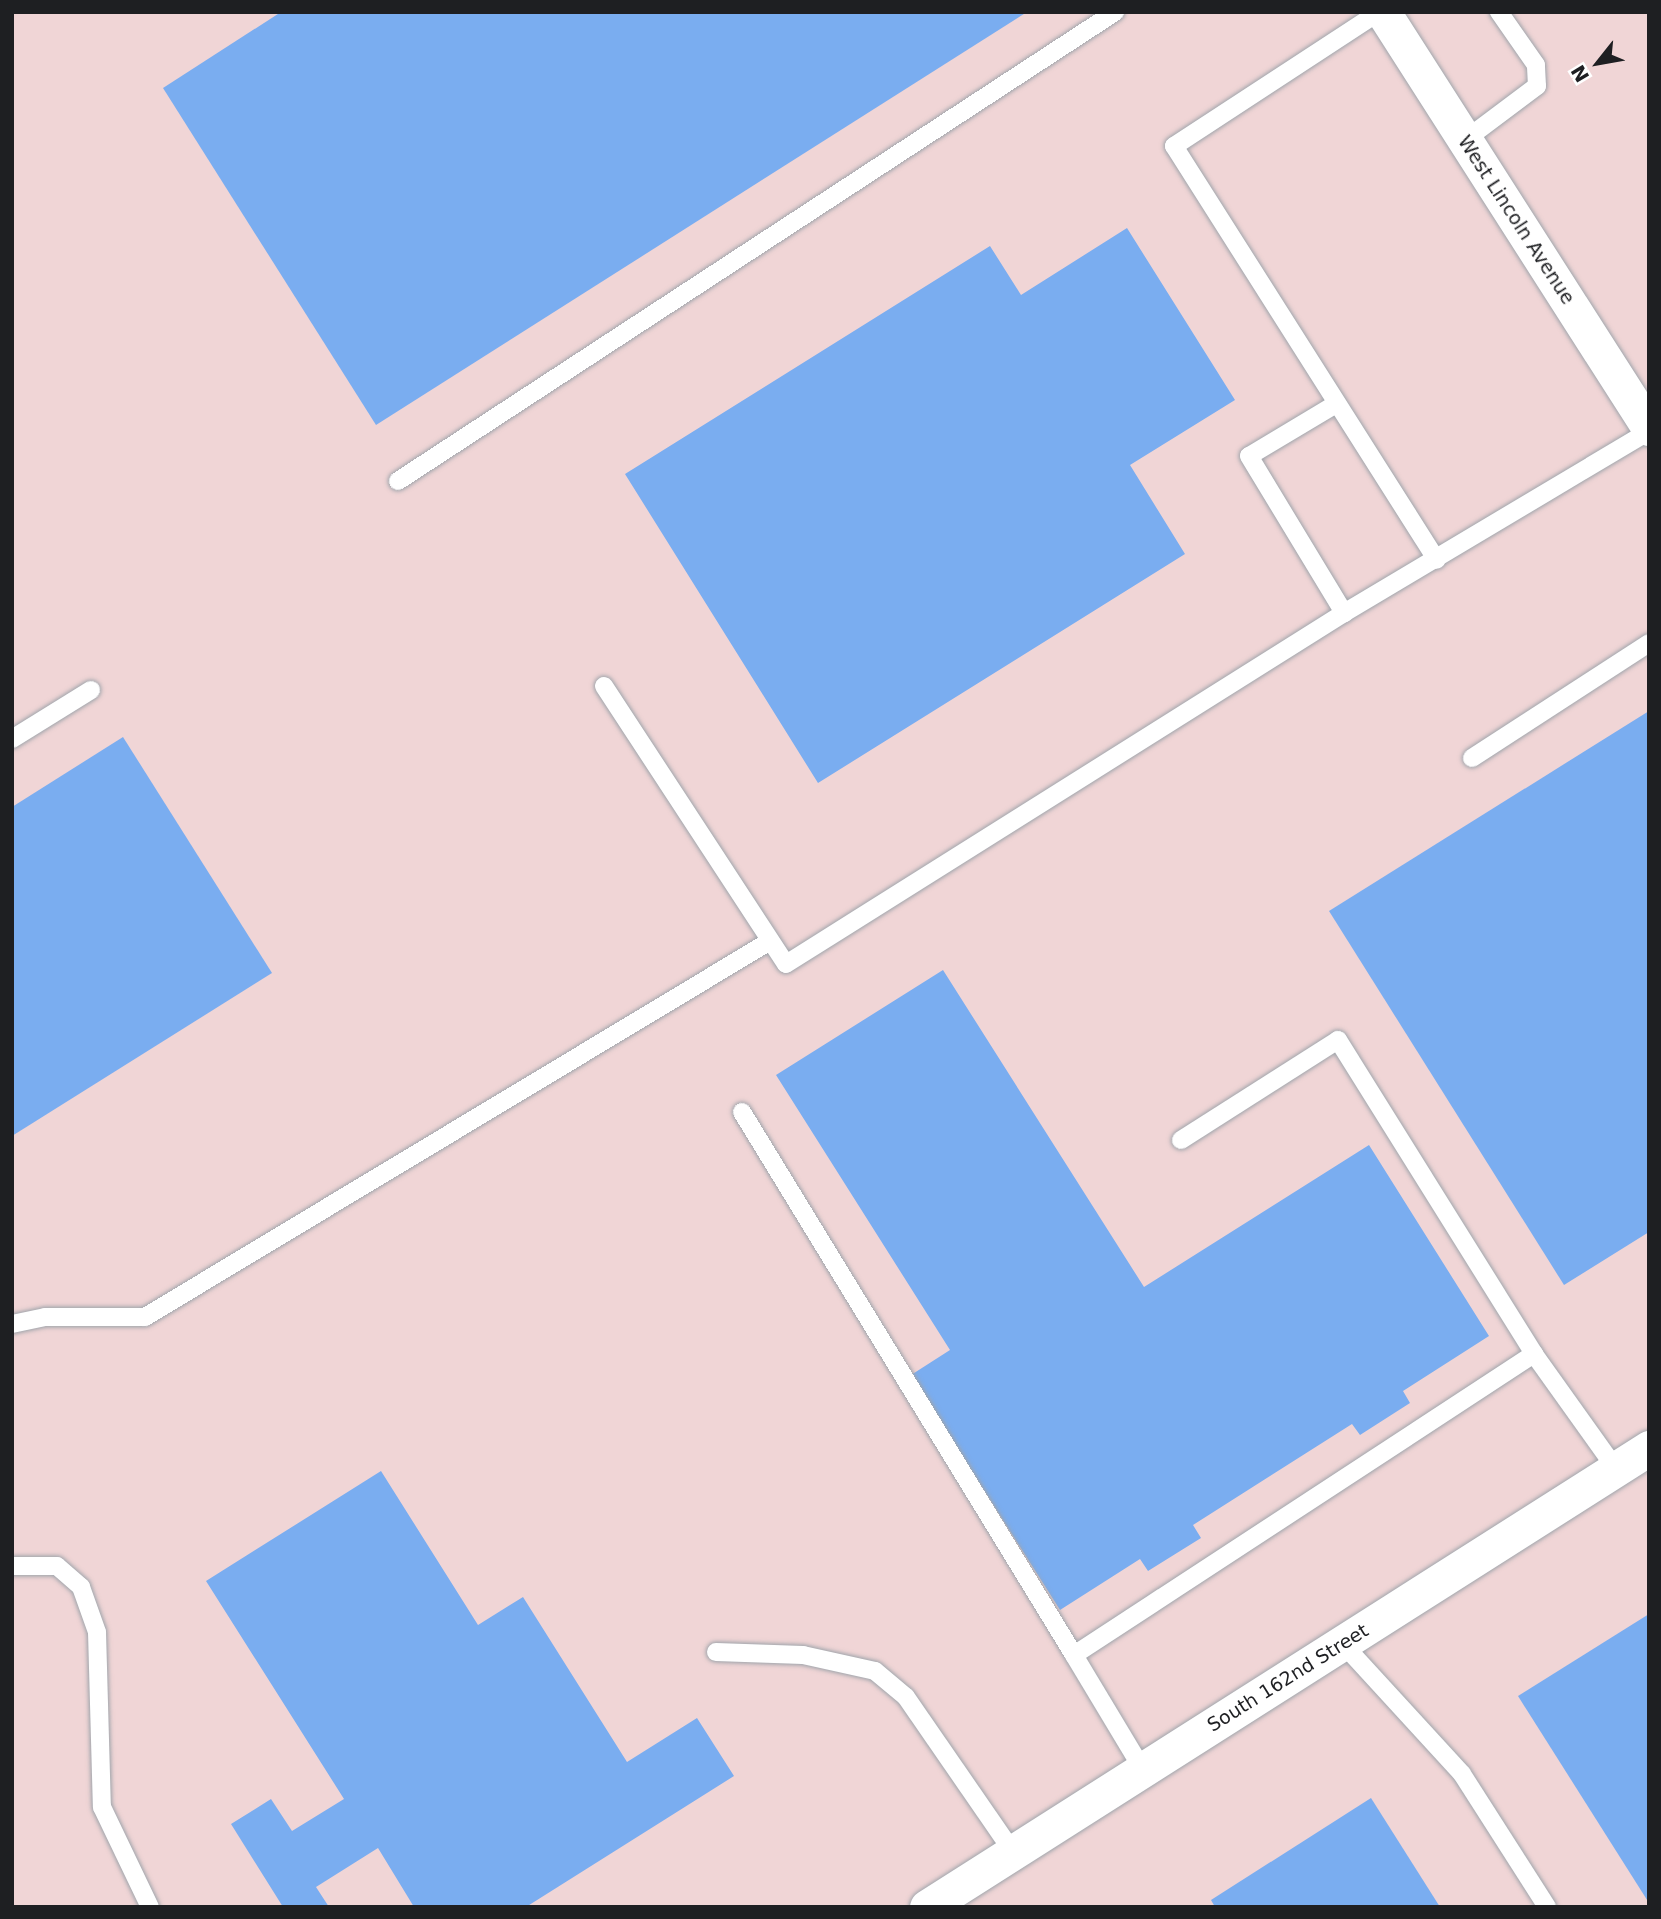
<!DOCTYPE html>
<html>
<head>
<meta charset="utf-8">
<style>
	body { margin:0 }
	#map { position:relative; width:1661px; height:1919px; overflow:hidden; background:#e2e7ee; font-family:"DejaVu Sans",sans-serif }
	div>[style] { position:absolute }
	.industrial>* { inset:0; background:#f0d5d6 }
	.building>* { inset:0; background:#7aadf0 }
	.roads { filter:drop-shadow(0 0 2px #a0a5ab) drop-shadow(0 0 2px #a0a5ab) }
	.lane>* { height:18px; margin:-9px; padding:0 9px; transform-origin:9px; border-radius:9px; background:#fff }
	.street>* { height:35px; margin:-17.5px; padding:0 17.5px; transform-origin:17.5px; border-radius:17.5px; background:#fff }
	span { translate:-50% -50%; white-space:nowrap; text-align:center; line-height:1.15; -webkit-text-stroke:7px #fff; paint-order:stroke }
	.street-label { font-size:19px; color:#1e1f22 }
	.frame { position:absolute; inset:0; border:14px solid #1e1f22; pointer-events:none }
	.north { position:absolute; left:1563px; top:28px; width:70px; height:70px; -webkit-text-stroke:5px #fff; paint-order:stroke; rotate:239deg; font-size:19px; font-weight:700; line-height:28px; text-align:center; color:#1e1f22 }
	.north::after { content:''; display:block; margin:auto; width:24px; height:32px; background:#1e1f22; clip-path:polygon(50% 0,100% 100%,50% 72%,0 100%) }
</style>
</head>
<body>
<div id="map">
	<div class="industrial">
		<div style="clip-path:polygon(12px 12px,1649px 12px,1649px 1907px,12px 1907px)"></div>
	</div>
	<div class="building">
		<div style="clip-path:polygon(281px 12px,1027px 12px,376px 425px,163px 88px)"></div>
		<div style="clip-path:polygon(1127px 228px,1235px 400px,1130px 465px,1185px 554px,818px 783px,625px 474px,990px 246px,1021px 295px)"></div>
		<div style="clip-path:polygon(1649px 711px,1649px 1232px,1564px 1285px,1329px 911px)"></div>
		<div style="clip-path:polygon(123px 737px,272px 973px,12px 1136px,12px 807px)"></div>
		<div style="clip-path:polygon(943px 970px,1144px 1287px,1369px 1145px,1489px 1336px,1403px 1391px,1410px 1403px,1360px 1435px,1352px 1424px,1193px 1525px,1201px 1538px,1148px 1571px,1140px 1559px,1060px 1610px,911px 1375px,950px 1350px,776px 1075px)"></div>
		<div style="clip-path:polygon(381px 1471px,478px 1625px,523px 1597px,627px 1762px,697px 1718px,734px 1776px,526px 1907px,414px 1907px,378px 1848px,316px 1887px,329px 1907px,283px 1907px,231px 1824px,271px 1799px,292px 1831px,344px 1799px,206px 1581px)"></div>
		<div style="clip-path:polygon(1649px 1614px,1649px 1903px,1518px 1696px)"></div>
		<div style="clip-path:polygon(1371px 1798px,1440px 1907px,1215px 1907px,1211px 1900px)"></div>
	</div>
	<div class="roads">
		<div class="lane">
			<div style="left:1379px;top:12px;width:245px;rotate:146.8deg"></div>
			<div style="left:1174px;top:146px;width:490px;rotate:57.6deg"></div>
			<div style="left:1465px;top:140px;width:90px;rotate:-36.9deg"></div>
			<div style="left:1537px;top:86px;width:21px;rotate:-93deg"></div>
			<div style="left:1536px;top:65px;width:65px;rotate:-124.9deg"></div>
			<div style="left:1336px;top:404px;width:101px;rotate:149.1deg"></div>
			<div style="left:1249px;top:456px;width:184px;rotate:58.8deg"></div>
			<div style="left:398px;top:481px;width:857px;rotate:-33.19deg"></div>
			<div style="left:604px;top:686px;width:332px;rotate:56.8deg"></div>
			<div style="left:786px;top:964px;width:659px;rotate:-32.17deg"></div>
			<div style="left:1344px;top:613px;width:355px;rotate:-30.8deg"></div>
			<div style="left:12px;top:739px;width:93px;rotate:-31.8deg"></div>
			<div style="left:1472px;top:758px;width:211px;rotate:-33deg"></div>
			<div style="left:742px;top:1112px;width:636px;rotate:58.56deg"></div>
			<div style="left:1181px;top:1140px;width:186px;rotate:-32.5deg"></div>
			<div style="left:1338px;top:1040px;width:370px;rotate:58deg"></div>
			<div style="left:1534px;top:1354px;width:141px;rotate:54.5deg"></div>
			<div style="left:12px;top:1324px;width:34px;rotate:-12deg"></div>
			<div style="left:45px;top:1317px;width:100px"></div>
			<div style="left:145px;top:1317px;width:729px;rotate:-31.03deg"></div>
			<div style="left:12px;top:1566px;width:45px"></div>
			<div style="left:57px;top:1566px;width:32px;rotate:41deg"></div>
			<div style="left:81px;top:1587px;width:48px;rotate:70.4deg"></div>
			<div style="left:97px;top:1632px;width:175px;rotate:88.4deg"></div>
			<div style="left:102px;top:1807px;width:111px;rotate:64.4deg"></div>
			<div style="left:1343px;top:1644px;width:176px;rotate:47.5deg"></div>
			<div style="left:1462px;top:1774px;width:158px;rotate:57.4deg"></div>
			<div style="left:716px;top:1652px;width:87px;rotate:2deg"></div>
			<div style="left:803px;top:1655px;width:74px;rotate:12.5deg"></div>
			<div style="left:875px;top:1671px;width:40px;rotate:40deg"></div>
			<div style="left:906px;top:1697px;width:188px;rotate:55.4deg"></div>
			<div style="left:1143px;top:1770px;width:134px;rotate:-121deg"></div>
			<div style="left:1074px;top:1655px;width:550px;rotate:-33.2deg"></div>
		</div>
		<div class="street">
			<div style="left:1383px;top:12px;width:494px;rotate:57.4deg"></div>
			<div style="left:927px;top:1907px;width:856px;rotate:-32.45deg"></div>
		</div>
	</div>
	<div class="street-label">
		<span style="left:1516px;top:220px;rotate:57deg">West Lincoln Avenue</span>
		<span style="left:1288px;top:1678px;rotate:-32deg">South 162nd Street</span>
	</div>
	<div class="frame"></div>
	<div class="north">N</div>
</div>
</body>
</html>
